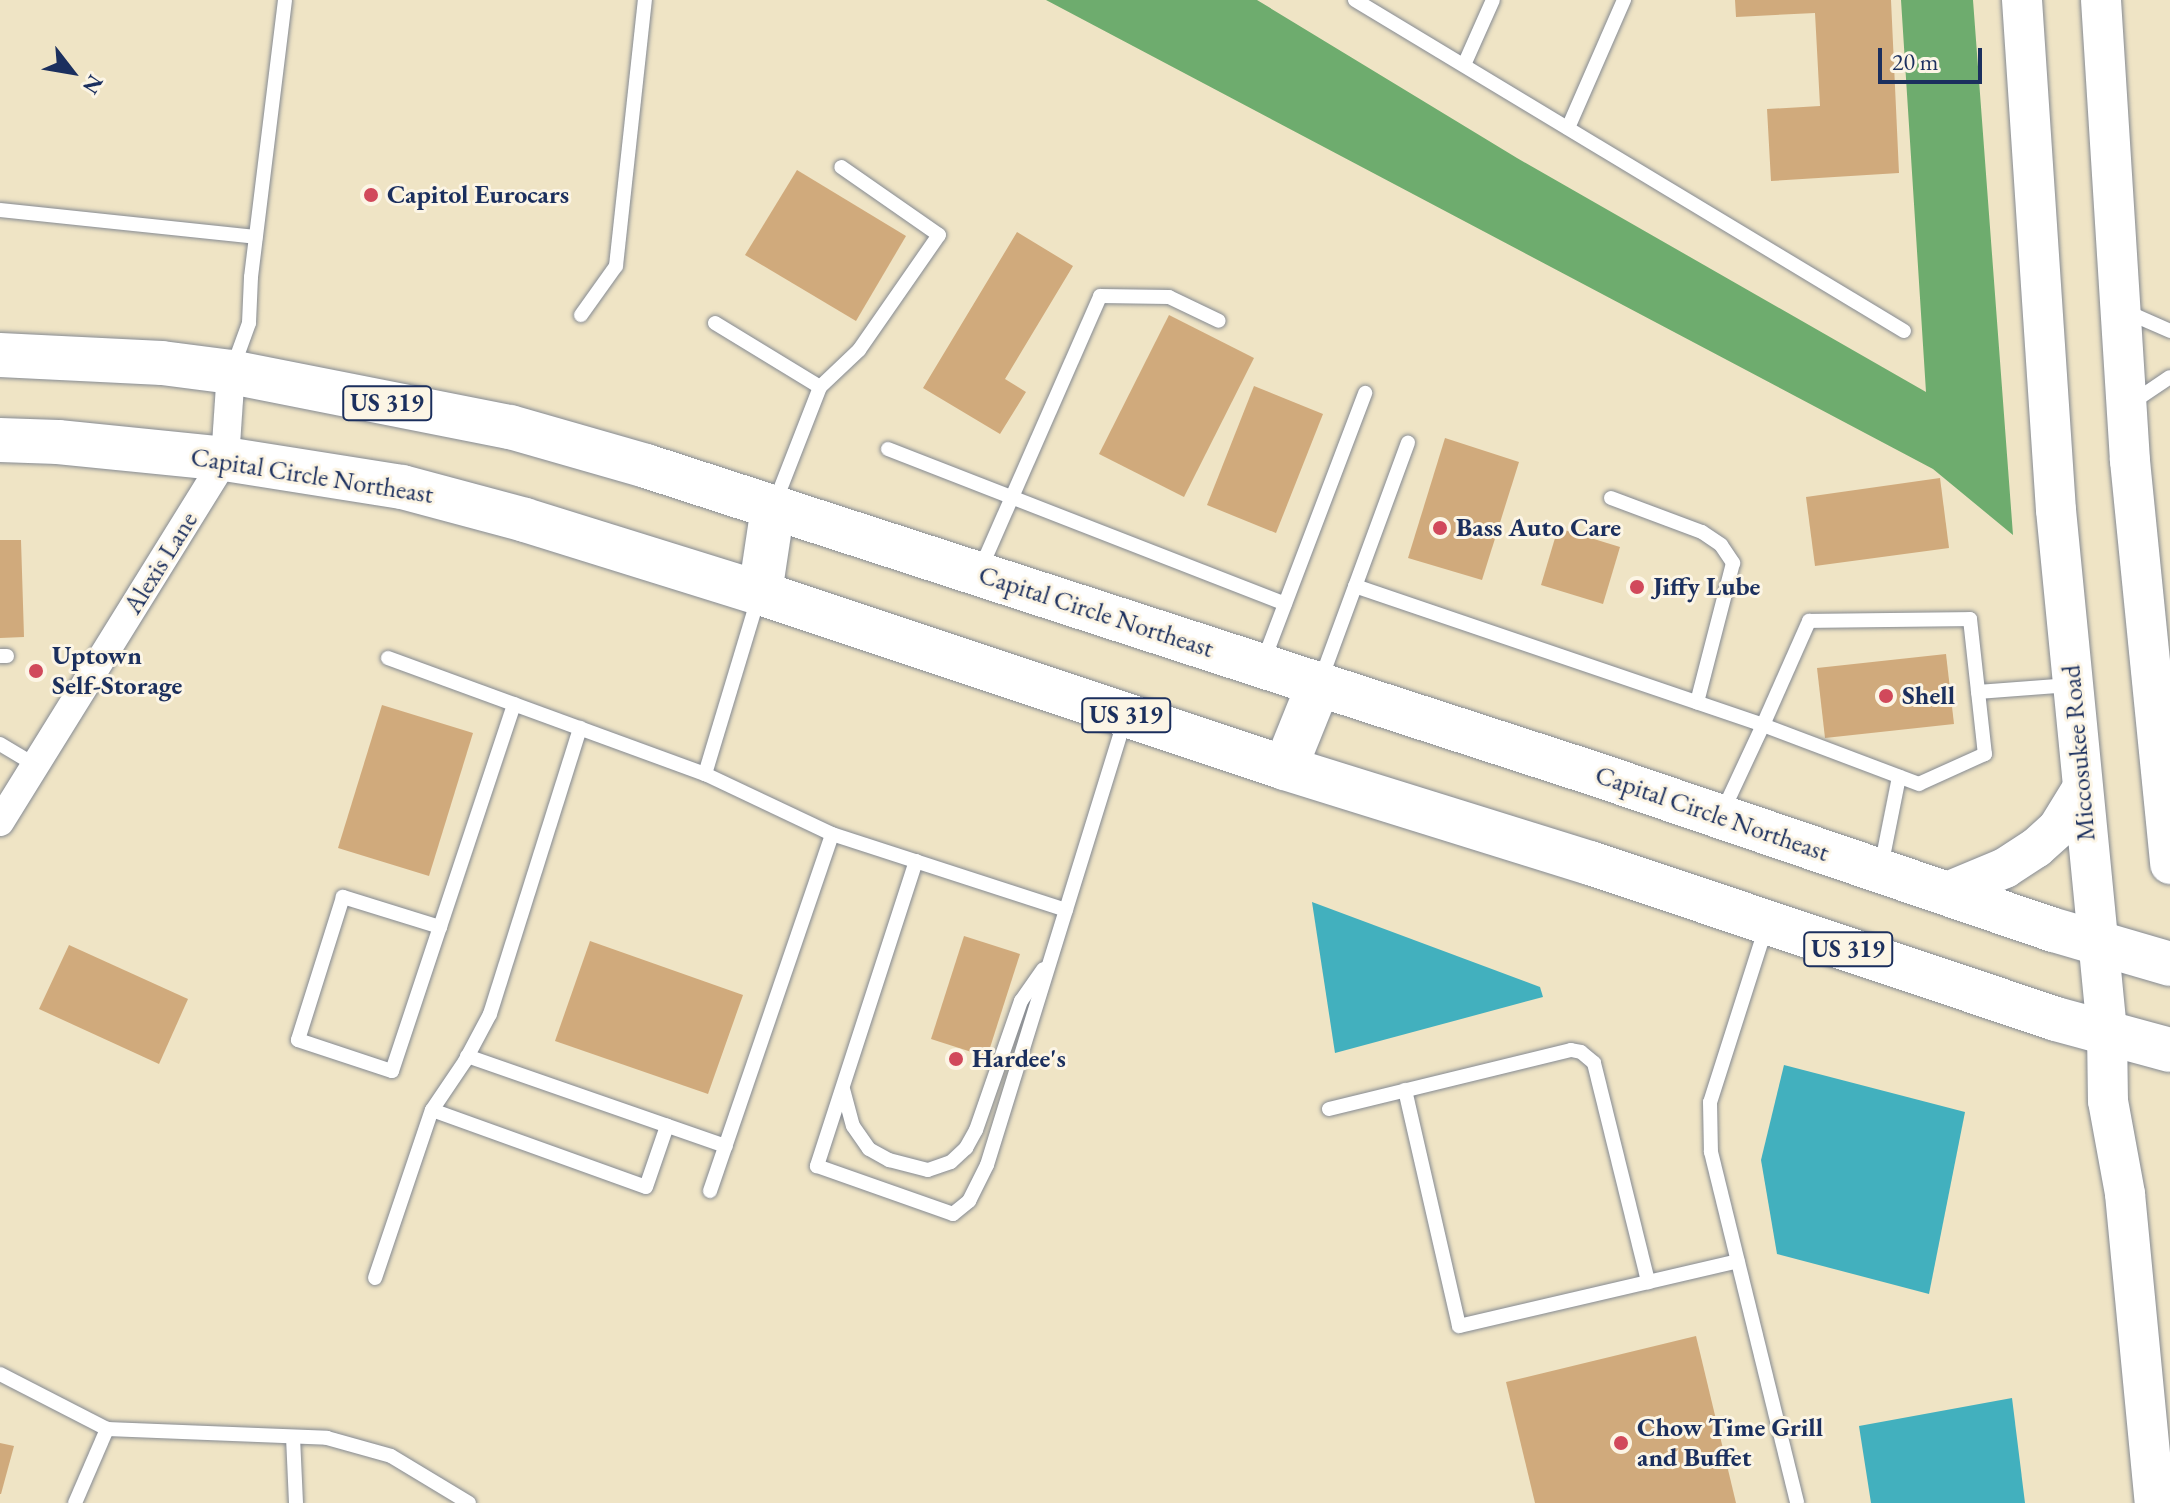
<!DOCTYPE html>
<html>
<head>
<meta charset="utf-8">
<style>
	body { margin:0 }
	#map { position:relative; width:2170px; height:1503px; overflow:hidden; background:#efe4c5; font-family:"EB Garamond",serif }
	div>[style] { position:absolute }
	.forest>* { inset:0; background:#6eac6e }
	.water>* { inset:0; background:#42b0be }
	.building>* { inset:0; background:#d0aa7c }
	.roads { filter:drop-shadow(0 0 2px #858a92) drop-shadow(0 0 2px #858a92) }
	.lane>* { height:14px; margin:-7px; padding:0 7px; transform-origin:7px; border-radius:7px; background:#fff }
	.street>* { height:28px; margin:-14px; padding:0 14px; transform-origin:14px; border-radius:14px; background:#fff }
	.secondary>* { height:40px; margin:-20px; padding:0 20px; transform-origin:20px; border-radius:20px; background:#fff }
	.primary>* { height:44px; margin:-22px; padding:0 22px; transform-origin:22px; border-radius:22px; background:#fff }
	.dots>* { width:22px; height:22px; translate:-50% -50%; box-sizing:border-box; border:4px solid #fcf5e5; border-radius:50% }
	span { translate:-50% -50%; white-space:nowrap; text-align:center; line-height:1.15; -webkit-text-stroke:6px #fcf5e5; paint-order:stroke }
	.shield-label span { padding:2px 6px; background:#fcf5e5; border:2px solid; border-radius:6px; -webkit-text-stroke-width:0 }
	.shield-label { font-size:24px; color:#1b2f5e; font-weight:700 }
	.poi-label { font-size:26px; color:#1b2f5e; font-weight:700 }
	.left { translate:0 -50%; text-align:left }
	.street-label { font-size:26px; color:#1b2f5e }
	.north { position:absolute; left:32px; top:32px; width:80px; height:80px; -webkit-text-stroke:6px #fcf5e5; paint-order:stroke; rotate:121deg; font-size:22px; font-weight:700; line-height:32px; text-align:center; color:#1b2f5e }
	.north::after { content:''; display:block; margin:auto; width:28px; height:36px; background:#1b2f5e; clip-path:polygon(50% 0,100% 100%,50% 72%,0 100%) }
	.scale { position:absolute; left:1878px; top:48px; width:104px; height:36px; box-sizing:border-box; border:4px solid #1b2f5e; border-top:0; padding-left:10px; font-size:24px; line-height:28px; white-space:nowrap; color:#1b2f5e; -webkit-text-stroke:6px #fcf5e5; paint-order:stroke }
</style>
</head>
<body>
<div id="map">
	<div class="forest">
		<div style="clip-path:polygon(1046px 0,1257px 0,1517px 158px,1926px 392px,1901px 0,1973px 0,2013px 535px,1933px 469px)"></div>
	</div>
	<div class="water">
		<div style="clip-path:polygon(1312px 902px,1540px 987px,1543px 997px,1335px 1053px)"></div>
		<div style="clip-path:polygon(1784px 1065px,1965px 1112px,1929px 1294px,1777px 1254px,1761px 1160px)"></div>
		<div style="clip-path:polygon(2012px 1398px,2025px 1503px,1871px 1503px,1859px 1426px)"></div>
	</div>
	<div class="building">
		<div style="clip-path:polygon(1735px 0,1891px 0,1899px 173px,1771px 181px,1767px 109px,1820px 106px,1815px 13px,1736px 17px)"></div>
		<div style="clip-path:polygon(797px 170px,906px 236px,856px 321px,745px 255px)"></div>
		<div style="clip-path:polygon(1017px 232px,1073px 266px,1005px 379px,1026px 392px,1000px 434px,923px 388px)"></div>
		<div style="clip-path:polygon(1169px 315px,1254px 358px,1184px 497px,1099px 454px)"></div>
		<div style="clip-path:polygon(1254px 386px,1323px 414px,1276px 533px,1207px 505px)"></div>
		<div style="clip-path:polygon(1445px 438px,1519px 462px,1482px 580px,1408px 558px)"></div>
		<div style="clip-path:polygon(1940px 478px,1949px 548px,1815px 566px,1806px 497px)"></div>
		<div style="clip-path:polygon(1558px 528px,1620px 547px,1603px 604px,1541px 585px)"></div>
		<div style="clip-path:polygon(0 540px,21px 540px,24px 637px,0 638px)"></div>
		<div style="clip-path:polygon(1946px 654px,1954px 724px,1825px 738px,1817px 668px)"></div>
		<div style="clip-path:polygon(382px 705px,473px 733px,429px 876px,338px 848px)"></div>
		<div style="clip-path:polygon(964px 936px,1020px 954px,987px 1057px,931px 1039px)"></div>
		<div style="clip-path:polygon(590px 941px,743px 995px,708px 1094px,555px 1041px)"></div>
		<div style="clip-path:polygon(69px 945px,188px 999px,159px 1064px,39px 1009px)"></div>
		<div style="clip-path:polygon(1696px 1336px,1736px 1503px,1535px 1503px,1506px 1382px)"></div>
		<div style="clip-path:polygon(0 1443px,14px 1446px,1px 1494px,0 1494px)"></div>
	</div>
	<div class="roads">
		<div class="lane">
			<div style="left:1355px;top:0;width:641px;rotate:31.09deg"></div>
			<div style="left:1464px;top:65px;width:71px;rotate:-66deg"></div>
			<div style="left:1568px;top:128px;width:140px;rotate:-66.4deg"></div>
			<div style="left:0;top:210px;width:257px;rotate:6deg"></div>
			<div style="left:2127px;top:312px;width:47px;rotate:23.8deg"></div>
			<div style="left:581px;top:315px;width:60px;rotate:-54.5deg"></div>
			<div style="left:616px;top:266px;width:268px;rotate:-83.8deg"></div>
			<div style="left:715px;top:323px;width:123px;rotate:31.4deg"></div>
			<div style="left:233px;top:367px;width:47px;rotate:-70deg"></div>
			<div style="left:249px;top:323px;width:46px;rotate:-87.5deg"></div>
			<div style="left:251px;top:277px;width:279px;rotate:-83deg"></div>
			<div style="left:2130px;top:404px;width:48px;rotate:-34deg"></div>
			<div style="left:888px;top:449px;width:426px;rotate:21.3deg"></div>
			<div style="left:1611px;top:498px;width:97px;rotate:20.5deg"></div>
			<div style="left:1702px;top:532px;width:23px;rotate:34deg"></div>
			<div style="left:1721px;top:545px;width:22px;rotate:56deg"></div>
			<div style="left:1733px;top:563px;width:144px;rotate:104.5deg"></div>
			<div style="left:774px;top:505px;width:127px;rotate:-68.7deg"></div>
			<div style="left:820px;top:387px;width:54px;rotate:-43.5deg"></div>
			<div style="left:859px;top:350px;width:140px;rotate:-55.2deg"></div>
			<div style="left:939px;top:235px;width:119px;rotate:-145.2deg"></div>
			<div style="left:980px;top:570px;width:299px;rotate:-66.3deg"></div>
			<div style="left:1100px;top:296px;width:69px;rotate:0.8deg"></div>
			<div style="left:1169px;top:297px;width:55px;rotate:25.6deg"></div>
			<div style="left:1355px;top:586px;width:431px;rotate:18.8deg"></div>
			<div style="left:1763px;top:725px;width:97px;rotate:115deg"></div>
			<div style="left:1970px;top:619px;width:136px;rotate:83.7deg"></div>
			<div style="left:1985px;top:754px;width:72px;rotate:155.6deg"></div>
			<div style="left:1919px;top:784px;width:167px;rotate:-159.3deg"></div>
			<div style="left:1763px;top:725px;width:114px;rotate:-66.1deg"></div>
			<div style="left:1809px;top:621px;width:161px;rotate:-0.7deg"></div>
			<div style="left:0;top:656px;width:7px"></div>
			<div style="left:388px;top:658px;width:338px;rotate:20.1deg"></div>
			<div style="left:705px;top:774px;width:140px;rotate:25.3deg"></div>
			<div style="left:832px;top:834px;width:246px;rotate:18deg"></div>
			<div style="left:1263px;top:662px;width:288px;rotate:-69.2deg"></div>
			<div style="left:1321px;top:679px;width:252px;rotate:-69.8deg"></div>
			<div style="left:1978px;top:692px;width:92px;rotate:-4.4deg"></div>
			<div style="left:0;top:744px;width:41px;rotate:31deg"></div>
			<div style="left:705px;top:774px;width:183px;rotate:-73.2deg"></div>
			<div style="left:916px;top:861px;width:321px;rotate:108deg"></div>
			<div style="left:817px;top:1166px;width:144px;rotate:19.4deg"></div>
			<div style="left:953px;top:1214px;width:21px;rotate:-39deg"></div>
			<div style="left:969px;top:1201px;width:40px;rotate:-63.4deg"></div>
			<div style="left:987px;top:1165px;width:467px;rotate:-72.8deg"></div>
			<div style="left:1881px;top:867px;width:92px;rotate:-78.7deg"></div>
			<div style="left:440px;top:927px;width:102px;rotate:-162.8deg"></div>
			<div style="left:343px;top:897px;width:150px;rotate:107.5deg"></div>
			<div style="left:298px;top:1040px;width:99px;rotate:18.3deg"></div>
			<div style="left:392px;top:1071px;width:152px;rotate:-71.6deg"></div>
			<div style="left:440px;top:927px;width:235px;rotate:-71.6deg"></div>
			<div style="left:1766px;top:927px;width:184px;rotate:107.7deg"></div>
			<div style="left:1710px;top:1102px;width:50px;rotate:88.9deg"></div>
			<div style="left:1711px;top:1152px;width:361px;rotate:76.2deg"></div>
			<div style="left:467px;top:1056px;width:274px;rotate:19.2deg"></div>
			<div style="left:843px;top:1089px;width:38px;rotate:75deg"></div>
			<div style="left:853px;top:1126px;width:28px;rotate:55deg"></div>
			<div style="left:869px;top:1149px;width:23px;rotate:29deg"></div>
			<div style="left:889px;top:1160px;width:40px;rotate:14.4deg"></div>
			<div style="left:928px;top:1170px;width:24px;rotate:-19deg"></div>
			<div style="left:951px;top:1162px;width:21px;rotate:-43deg"></div>
			<div style="left:966px;top:1148px;width:21px;rotate:-61deg"></div>
			<div style="left:976px;top:1130px;width:137px;rotate:-70.8deg"></div>
			<div style="left:1021px;top:1001px;width:39px;rotate:-55deg"></div>
			<div style="left:1405px;top:1090px;width:242px;rotate:77.1deg"></div>
			<div style="left:1459px;top:1326px;width:286px;rotate:-13.1deg"></div>
			<div style="left:1329px;top:1109px;width:249px;rotate:-13.7deg"></div>
			<div style="left:1571px;top:1050px;width:10px;rotate:11deg"></div>
			<div style="left:1581px;top:1052px;width:17px;rotate:40deg"></div>
			<div style="left:1594px;top:1063px;width:226px;rotate:76.1deg"></div>
			<div style="left:432px;top:1110px;width:227px;rotate:19.8deg"></div>
			<div style="left:646px;top:1187px;width:65px;rotate:-71deg"></div>
			<div style="left:710px;top:1191px;width:377px;rotate:-71.1deg"></div>
			<div style="left:375px;top:1278px;width:177px;rotate:-71.3deg"></div>
			<div style="left:432px;top:1110px;width:59px;rotate:-56deg"></div>
			<div style="left:465px;top:1061px;width:53px;rotate:-62deg"></div>
			<div style="left:490px;top:1014px;width:300px;rotate:-72.5deg"></div>
			<div style="left:0;top:1374px;width:120px;rotate:27.2deg"></div>
			<div style="left:107px;top:1429px;width:220px;rotate:2.3deg"></div>
			<div style="left:327px;top:1438px;width:66px;rotate:15.7deg"></div>
			<div style="left:391px;top:1456px;width:91px;rotate:31.1deg"></div>
			<div style="left:293px;top:1437px;width:66px;rotate:87.4deg"></div>
			<div style="left:75px;top:1503px;width:81px;rotate:-66.6deg"></div>
		</div>
		<div class="street">
			<div style="left:0;top:822px;width:427px;rotate:-58.2deg"></div>
			<div style="left:225px;top:459px;width:87px;rotate:-86.1deg"></div>
		</div>
		<div class="secondary">
			<div style="left:2022px;top:0;width:511px;rotate:86.19deg"></div>
			<div style="left:2056px;top:510px;width:523px;rotate:84.41deg"></div>
			<div style="left:2107px;top:1031px;width:70px;rotate:89.2deg"></div>
			<div style="left:2108px;top:1101px;width:95px;rotate:79.6deg"></div>
			<div style="left:2125px;top:1194px;width:310px;rotate:84.5deg"></div>
			<div style="left:2101px;top:0;width:462px;rotate:86.4deg"></div>
			<div style="left:2130px;top:461px;width:405px;rotate:84.3deg"></div>
			<div style="left:1945px;top:893px;width:65px;rotate:-22.6deg"></div>
			<div style="left:2005px;top:868px;width:37px;rotate:-33deg"></div>
			<div style="left:2036px;top:848px;width:30px;rotate:-42deg"></div>
			<div style="left:2058px;top:828px;width:46px;rotate:-58.4deg"></div>
		</div>
		<div class="primary">
			<div style="left:0;top:355px;width:162px;rotate:2.8deg"></div>
			<div style="left:162px;top:363px;width:70px;rotate:7.4deg"></div>
			<div style="left:231px;top:372px;width:284px;rotate:11.2deg"></div>
			<div style="left:510px;top:427px;width:141px;rotate:16deg"></div>
			<div style="left:646px;top:466px;width:1004px;rotate:17.98deg"></div>
			<div style="left:1601px;top:776px;width:478px;rotate:18.8deg"></div>
			<div style="left:2054px;top:930px;width:121px;rotate:16.3deg"></div>
			<div style="left:0;top:440px;width:58px;rotate:2deg"></div>
			<div style="left:58px;top:442px;width:168px;rotate:5.8deg"></div>
			<div style="left:225px;top:459px;width:179px;rotate:9deg"></div>
			<div style="left:402px;top:487px;width:127px;rotate:15deg"></div>
			<div style="left:525px;top:520px;width:246px;rotate:17.3deg"></div>
			<div style="left:760px;top:593px;width:553px;rotate:18.43deg"></div>
			<div style="left:1285px;top:768px;width:319px;rotate:17.3deg"></div>
			<div style="left:1590px;top:863px;width:491px;rotate:18.5deg"></div>
			<div style="left:2056px;top:1019px;width:118px;rotate:15.2deg"></div>
			<div style="left:760px;top:593px;width:87px;rotate:-81.4deg"></div>
			<div style="left:1285px;top:768px;width:91px;rotate:-68deg"></div>
		</div>
	</div>
	<div class="dots">
		<div style="left:371px;top:195px;background:#d1495b"></div>
		<div style="left:1440px;top:528px;background:#d1495b"></div>
		<div style="left:1637px;top:587px;background:#d1495b"></div>
		<div style="left:36px;top:671px;background:#d1495b"></div>
		<div style="left:1886px;top:696px;background:#d1495b"></div>
		<div style="left:956px;top:1059px;background:#d1495b"></div>
		<div style="left:1621px;top:1443px;background:#d1495b"></div>
	</div>
	<div class="shield-label">
		<span style="left:387px;top:403px">US 319</span>
		<span style="left:1126px;top:715px">US 319</span>
		<span style="left:1848px;top:949px">US 319</span>
	</div>
	<div class="poi-label">
		<span class="left" style="left:387px;top:195px">Capitol Eurocars</span>
		<span class="left" style="left:1456px;top:528px">Bass Auto Care</span>
		<span class="left" style="left:1653px;top:587px">Jiffy Lube</span>
		<span class="left" style="left:52px;top:671px">Uptown<br>Self-Storage</span>
		<span class="left" style="left:1902px;top:696px">Shell</span>
		<span class="left" style="left:972px;top:1059px">Hardee's</span>
		<span class="left" style="left:1637px;top:1443px">Chow Time Grill<br>and Buffet</span>
	</div>
	<div class="street-label">
		<span style="left:312px;top:476px;rotate:9deg">Capital Circle Northeast</span>
		<span style="left:161px;top:563px;rotate:-58deg">Alexis Lane</span>
		<span style="left:1096px;top:612px;rotate:18deg">Capital Circle Northeast</span>
		<span style="left:2079px;top:753px;rotate:-95deg">Miccosukee Road</span>
		<span style="left:1712px;top:814px;rotate:19deg">Capital Circle Northeast</span>
	</div>
	<div class="north">N</div>
	<div class="scale">20 m</div>
</div>
</body>
</html>
